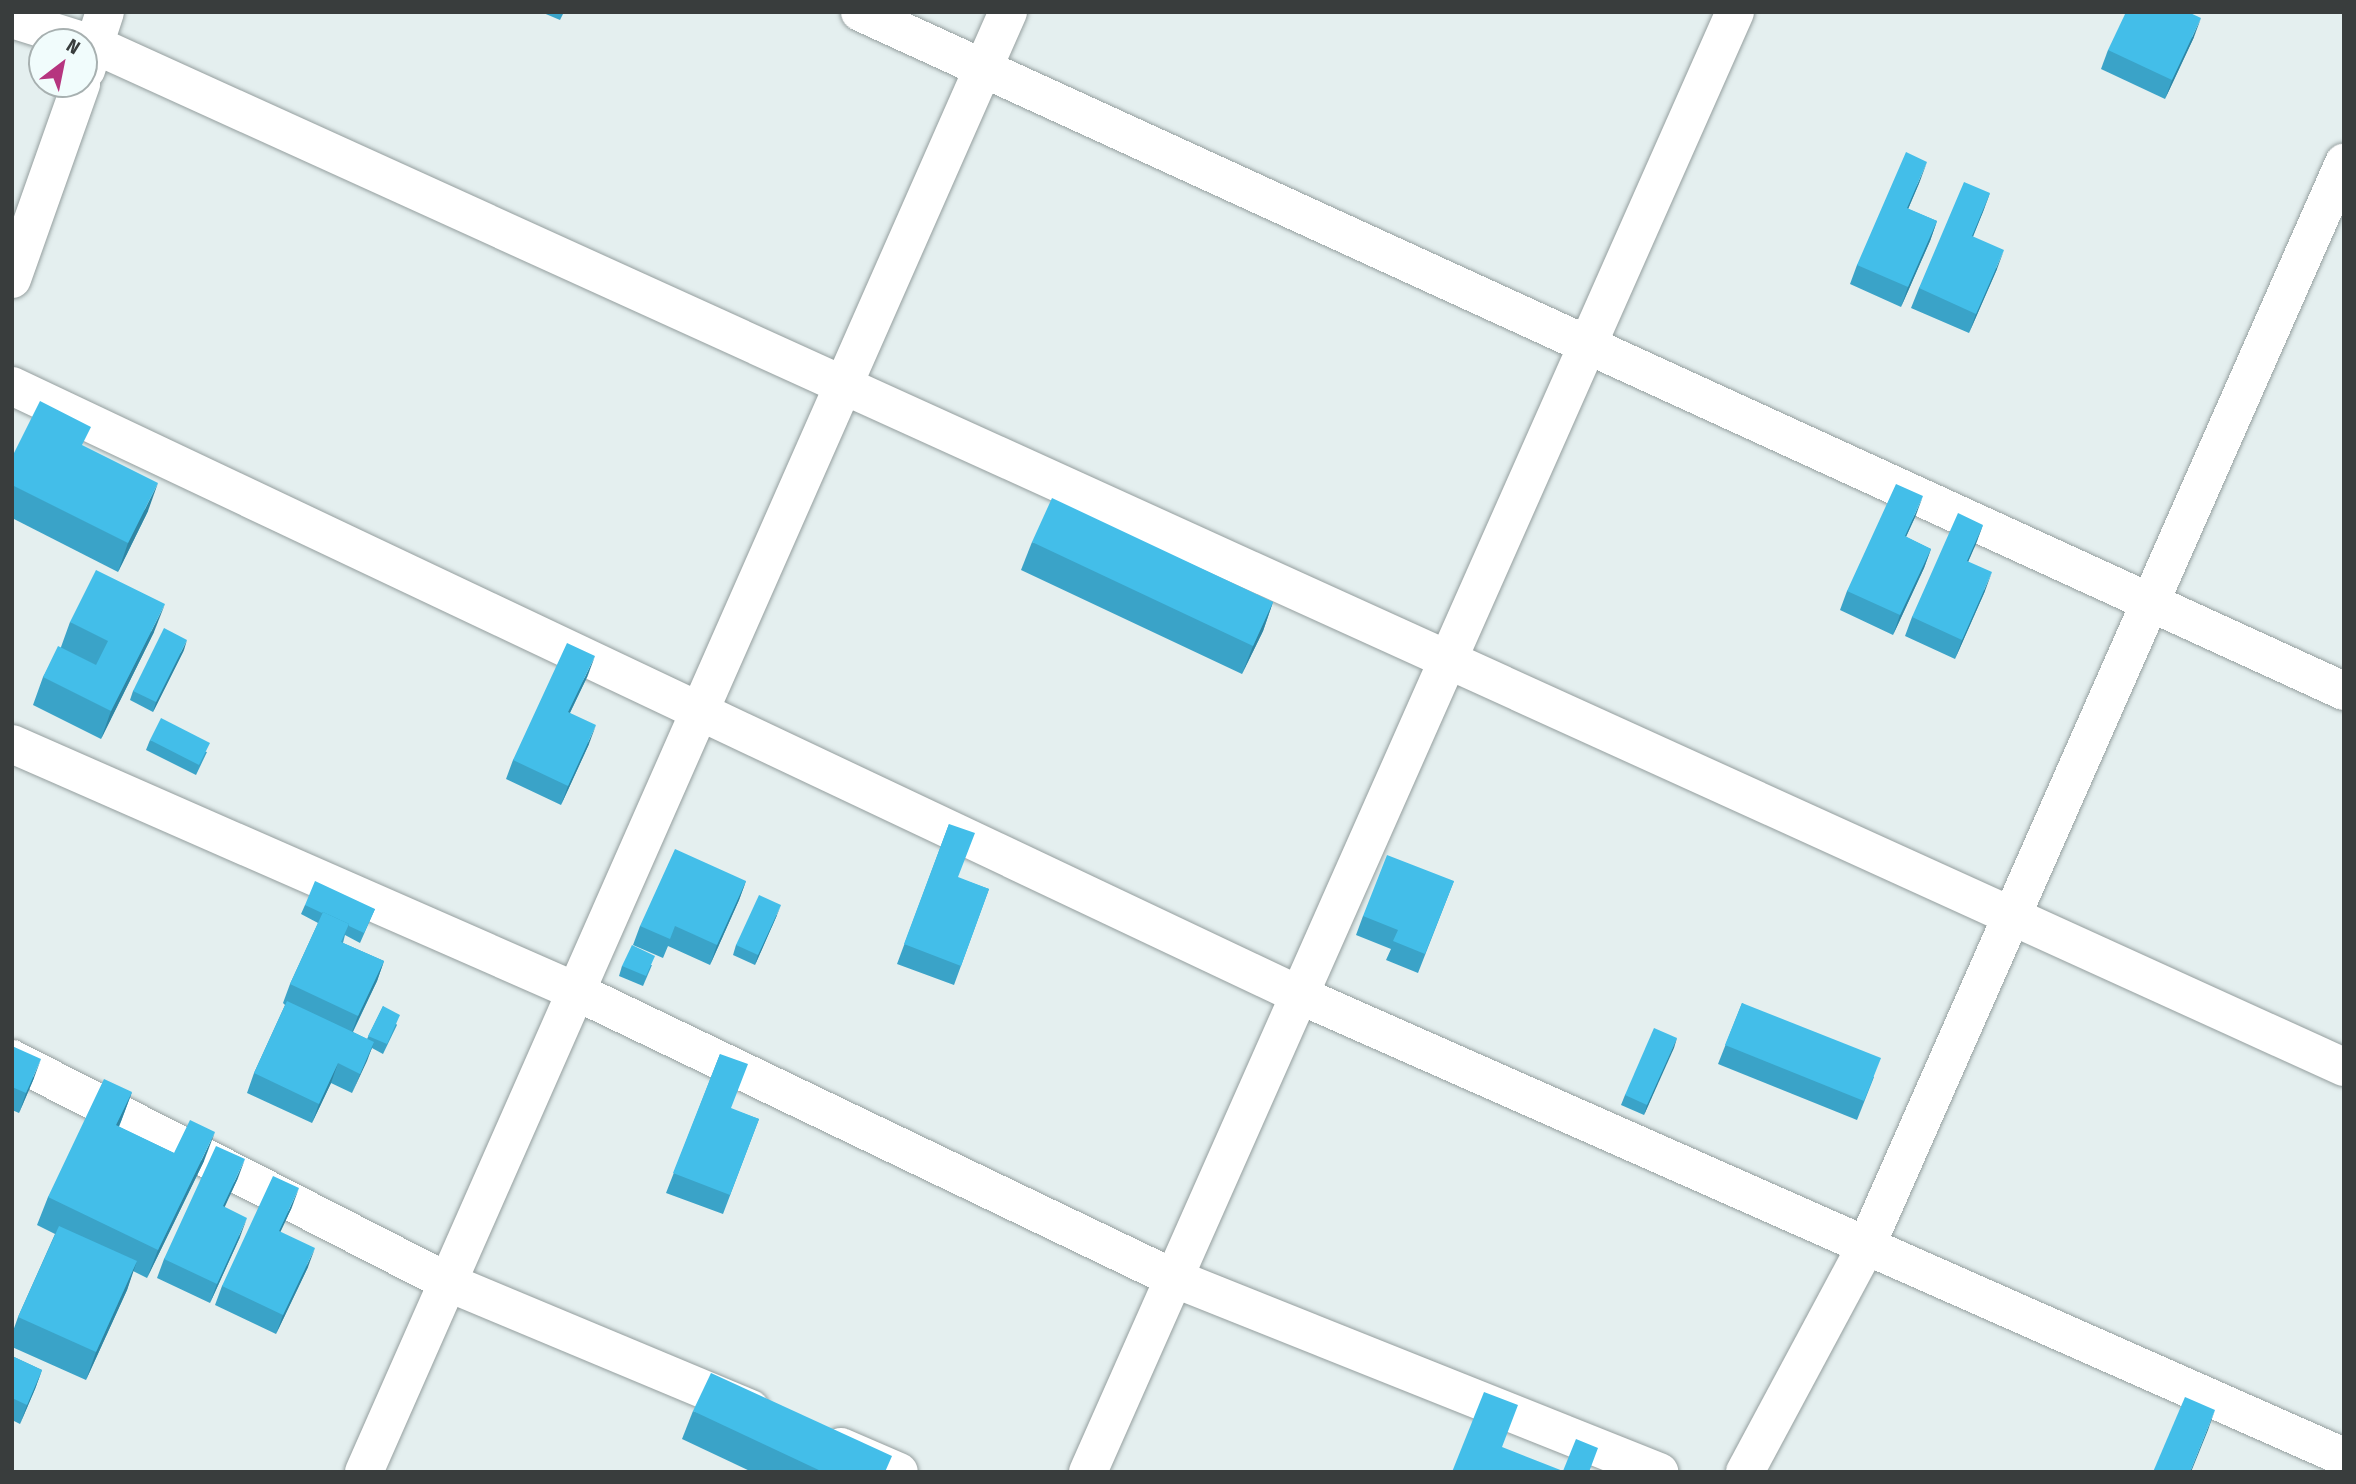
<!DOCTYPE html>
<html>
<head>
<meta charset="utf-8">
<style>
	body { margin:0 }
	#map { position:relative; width:2356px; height:1484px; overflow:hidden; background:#e4efef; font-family:"Fira Sans Condensed",sans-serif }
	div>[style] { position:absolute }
	.roads { filter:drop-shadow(0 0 2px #959f9f) drop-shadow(0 0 2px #959f9f) }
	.minor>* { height:38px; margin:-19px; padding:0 19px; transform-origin:19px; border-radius:19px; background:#fff }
	.wall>* { inset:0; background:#3aa3c8 }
	.shaded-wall>* { inset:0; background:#2f85a3 }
	.building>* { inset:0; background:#43bee9 }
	span { translate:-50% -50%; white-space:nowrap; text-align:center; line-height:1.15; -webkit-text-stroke:5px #f1fcfc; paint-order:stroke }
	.frame { position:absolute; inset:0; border:14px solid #393d3d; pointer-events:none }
	.north { position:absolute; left:28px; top:28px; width:70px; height:70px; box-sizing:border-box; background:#f1fcfc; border:2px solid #a7b0b0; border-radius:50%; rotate:32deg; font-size:19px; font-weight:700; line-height:28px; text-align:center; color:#393d3d }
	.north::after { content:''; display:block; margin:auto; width:24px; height:32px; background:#b6357f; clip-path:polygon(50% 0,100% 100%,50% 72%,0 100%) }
</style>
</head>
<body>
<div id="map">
	<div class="roads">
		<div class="minor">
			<div style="left:860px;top:12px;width:1632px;rotate:24.59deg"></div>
			<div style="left:12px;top:19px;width:87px;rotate:17.4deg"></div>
			<div style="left:95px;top:45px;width:2470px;rotate:24.44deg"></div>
			<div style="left:86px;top:70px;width:61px;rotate:-71.9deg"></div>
			<div style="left:12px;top:279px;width:207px;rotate:-70.5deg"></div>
			<div style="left:12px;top:386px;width:1422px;rotate:25.32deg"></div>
			<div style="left:1297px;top:994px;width:1145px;rotate:23.86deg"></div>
			<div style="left:12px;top:744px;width:615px;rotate:23.69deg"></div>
			<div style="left:575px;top:991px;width:661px;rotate:25.63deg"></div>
			<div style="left:1171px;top:1277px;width:526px;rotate:21.78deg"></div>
			<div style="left:12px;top:1059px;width:489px;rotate:27.1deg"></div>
			<div style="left:447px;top:1282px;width:329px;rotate:22.7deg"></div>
			<div style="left:841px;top:1447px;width:63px;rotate:23.3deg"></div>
			<div style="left:364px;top:1472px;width:1596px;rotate:-66.2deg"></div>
			<div style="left:1088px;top:1472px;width:1597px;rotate:-66.1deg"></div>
			<div style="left:1745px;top:1472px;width:259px;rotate:-61.8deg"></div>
			<div style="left:1867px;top:1244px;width:1182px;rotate:-66.19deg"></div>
		</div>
	</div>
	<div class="wall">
		<div style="clip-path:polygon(541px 12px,564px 12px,560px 20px)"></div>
		<div style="clip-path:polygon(2194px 37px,2165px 99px,2101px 69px,2108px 50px)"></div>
		<div style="clip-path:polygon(1920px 181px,1908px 209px,1937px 221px,1930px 241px,1901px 307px,1850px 284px,1857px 265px)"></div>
		<div style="clip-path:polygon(1990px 193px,1973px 237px,1997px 269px,1969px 333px,1911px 308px,1919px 288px)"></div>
		<div style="clip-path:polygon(12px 457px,148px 511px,118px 572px,12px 518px)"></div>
		<div style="clip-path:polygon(1916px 515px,1906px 537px,1931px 549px,1924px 568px,1893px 635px,1840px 610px,1847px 591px)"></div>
		<div style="clip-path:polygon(1983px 525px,1968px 562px,1985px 591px,1955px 659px,1905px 636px,1912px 617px)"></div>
		<div style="clip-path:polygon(1032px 542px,1273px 602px,1263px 631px,1242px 674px,1021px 570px)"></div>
		<div style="clip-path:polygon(70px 622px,154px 632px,101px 739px,33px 705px,43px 677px,61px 647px)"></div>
		<div style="clip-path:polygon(184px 650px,153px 712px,130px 700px,133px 691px)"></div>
		<div style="clip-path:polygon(588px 675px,570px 713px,589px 744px,561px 805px,506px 779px,513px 760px)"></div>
		<div style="clip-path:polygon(150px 740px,207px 752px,196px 775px,146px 750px)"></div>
		<div style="clip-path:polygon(949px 824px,958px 878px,989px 889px,954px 985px,897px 964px)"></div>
		<div style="clip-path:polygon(746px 881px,739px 900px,710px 965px,668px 946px,663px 958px,633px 945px,640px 926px)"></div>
		<div style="clip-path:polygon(1454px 881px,1418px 973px,1386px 960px,1391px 949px,1356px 935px,1363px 916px)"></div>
		<div style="clip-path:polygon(305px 905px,375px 909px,360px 943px,345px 935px,343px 943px,384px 961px,377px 981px,353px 1032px,367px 1039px,383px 1006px,397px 1025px,383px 1054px,372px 1048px,352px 1093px,331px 1083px,312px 1123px,247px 1093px,254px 1073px,285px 1005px,283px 1003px,290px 984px,318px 923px,301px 914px)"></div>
		<div style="clip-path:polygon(777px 915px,755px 965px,733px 955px,736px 945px)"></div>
		<div style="clip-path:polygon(652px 965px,643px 986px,619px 976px,622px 966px)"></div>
		<div style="clip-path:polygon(1742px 1003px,1874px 1077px,1857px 1120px,1718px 1064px)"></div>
		<div style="clip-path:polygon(1677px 1038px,1644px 1115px,1621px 1105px,1625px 1095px)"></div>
		<div style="clip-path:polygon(12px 1046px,34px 1078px,19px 1113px,12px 1110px)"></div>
		<div style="clip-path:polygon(720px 1054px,731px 1109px,759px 1119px,723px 1214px,666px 1193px)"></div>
		<div style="clip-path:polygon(132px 1092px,119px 1127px,174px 1153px,204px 1161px,147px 1278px,133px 1271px,127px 1290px,86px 1380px,12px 1347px,12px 1334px,18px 1317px,55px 1234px,37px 1225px,48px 1197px)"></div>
		<div style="clip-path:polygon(238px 1178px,224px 1207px,240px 1237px,210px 1303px,157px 1278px,164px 1259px)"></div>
		<div style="clip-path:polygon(292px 1207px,280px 1232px,308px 1267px,276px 1334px,215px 1305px,222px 1286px)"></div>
		<div style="clip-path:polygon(12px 1356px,42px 1370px,35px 1389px,20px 1424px,12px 1420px)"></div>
		<div style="clip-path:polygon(693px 1411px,886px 1472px,752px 1472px,682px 1439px)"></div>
	</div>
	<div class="shaded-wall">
		<div style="clip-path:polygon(2201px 18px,2194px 37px,2165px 99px,2172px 80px)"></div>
		<div style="clip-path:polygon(1927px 162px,1920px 181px,1900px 228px,1907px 208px)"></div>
		<div style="clip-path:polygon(1990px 193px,1983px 212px,1965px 255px,1972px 236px)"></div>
		<div style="clip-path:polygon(1937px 221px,1930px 241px,1901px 307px,1908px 287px)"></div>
		<div style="clip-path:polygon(2004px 250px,1997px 269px,1969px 333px,1976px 314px)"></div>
		<div style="clip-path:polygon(158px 483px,148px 511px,118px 572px,128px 543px)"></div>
		<div style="clip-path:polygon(1923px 496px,1916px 515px,1897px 556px,1905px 536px)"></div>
		<div style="clip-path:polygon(1983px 525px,1976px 544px,1960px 580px,1967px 561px)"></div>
		<div style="clip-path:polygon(1931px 549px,1924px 568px,1893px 635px,1900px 615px)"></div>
		<div style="clip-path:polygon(1992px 572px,1985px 591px,1955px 659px,1962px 640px)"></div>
		<div style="clip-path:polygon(1273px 602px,1263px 631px,1242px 674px,1253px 646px)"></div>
		<div style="clip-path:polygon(165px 604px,154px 632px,101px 739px,111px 711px)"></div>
		<div style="clip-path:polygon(187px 640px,184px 650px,153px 712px,156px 702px)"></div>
		<div style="clip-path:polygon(595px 656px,588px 675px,561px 731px,568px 712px)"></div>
		<div style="clip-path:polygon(596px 725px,589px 744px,561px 805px,568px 786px)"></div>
		<div style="clip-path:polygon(746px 881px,739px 900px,710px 965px,717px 945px)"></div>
		<div style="clip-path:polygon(781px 905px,777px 915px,755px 965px,758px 955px)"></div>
		<div style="clip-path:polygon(384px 961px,377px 981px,351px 1035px,358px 1016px)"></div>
		<div style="clip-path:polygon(1677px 1038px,1674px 1048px,1644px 1115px,1647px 1105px)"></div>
		<div style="clip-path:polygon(374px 1042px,367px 1061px,352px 1093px,360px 1074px)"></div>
		<div style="clip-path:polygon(41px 1059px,34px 1078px,19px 1113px,26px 1093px)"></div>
		<div style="clip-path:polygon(338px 1063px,331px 1083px,312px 1123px,319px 1104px)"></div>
		<div style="clip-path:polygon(132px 1092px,121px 1121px,106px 1154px,116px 1125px)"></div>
		<div style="clip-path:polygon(215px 1132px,204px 1161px,147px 1278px,158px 1250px)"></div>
		<div style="clip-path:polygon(245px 1159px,238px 1178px,216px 1226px,223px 1206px)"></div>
		<div style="clip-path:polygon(299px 1188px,292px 1207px,272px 1250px,279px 1231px)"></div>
		<div style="clip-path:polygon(247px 1218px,240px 1237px,210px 1303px,217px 1284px)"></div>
		<div style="clip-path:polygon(315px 1248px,308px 1267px,276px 1334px,283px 1315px)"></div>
		<div style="clip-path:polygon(137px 1261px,127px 1290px,86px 1380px,96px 1352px)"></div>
		<div style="clip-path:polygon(42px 1370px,35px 1389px,20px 1424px,27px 1405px)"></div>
		<div style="clip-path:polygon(2215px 1410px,2208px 1430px,2191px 1472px,2190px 1472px)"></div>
	</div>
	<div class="building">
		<div style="clip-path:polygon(2126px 12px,2188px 12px,2201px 18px,2172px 80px,2108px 50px)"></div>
		<div style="clip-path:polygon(1906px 152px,1927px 162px,1907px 208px,1937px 221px,1908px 287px,1857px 265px)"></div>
		<div style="clip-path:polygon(1964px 182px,1990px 193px,1972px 236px,2004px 250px,1976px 314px,1919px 288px)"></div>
		<div style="clip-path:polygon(40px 401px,91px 427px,82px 445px,158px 483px,128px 543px,12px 485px,12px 457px)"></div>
		<div style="clip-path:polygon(1896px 484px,1923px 496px,1905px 536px,1931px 549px,1900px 615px,1847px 591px)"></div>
		<div style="clip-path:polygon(1052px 498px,1273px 602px,1253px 646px,1032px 542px)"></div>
		<div style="clip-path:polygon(1958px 513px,1983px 525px,1967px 561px,1992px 572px,1962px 640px,1912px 617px)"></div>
		<div style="clip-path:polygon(96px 570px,165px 604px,111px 711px,43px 677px,58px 646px,96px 665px,108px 641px,70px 622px)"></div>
		<div style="clip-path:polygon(164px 628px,187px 640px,156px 702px,133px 691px)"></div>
		<div style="clip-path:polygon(567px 643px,595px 656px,568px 712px,596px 725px,568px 786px,513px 760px)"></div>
		<div style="clip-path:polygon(161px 718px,210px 743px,199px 765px,150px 740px)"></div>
		<div style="clip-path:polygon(949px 824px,975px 833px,958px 877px,989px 889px,961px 966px,904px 944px)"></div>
		<div style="clip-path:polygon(675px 849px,746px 881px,717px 945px,675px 926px,670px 939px,640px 926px)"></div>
		<div style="clip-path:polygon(1387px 855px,1454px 881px,1425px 954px,1393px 941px,1398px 930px,1363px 916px)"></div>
		<div style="clip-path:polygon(315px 881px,375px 909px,364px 933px,349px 926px,349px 924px,323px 912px,322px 913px,305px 905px)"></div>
		<div style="clip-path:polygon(759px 895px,781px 905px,758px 955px,736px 945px)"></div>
		<div style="clip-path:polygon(323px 912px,349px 924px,341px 942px,384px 961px,358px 1016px,290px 984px)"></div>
		<div style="clip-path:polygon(632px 945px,655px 956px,646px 976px,622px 966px)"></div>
		<div style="clip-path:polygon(287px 1001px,374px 1042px,360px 1074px,338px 1063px,319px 1104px,254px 1073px)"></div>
		<div style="clip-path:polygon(1742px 1003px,1881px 1058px,1864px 1101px,1725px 1045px)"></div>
		<div style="clip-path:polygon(383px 1006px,400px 1015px,387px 1044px,368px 1036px)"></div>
		<div style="clip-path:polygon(1654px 1028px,1677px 1038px,1647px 1105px,1625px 1095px)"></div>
		<div style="clip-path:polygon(12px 1046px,41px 1059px,26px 1093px,12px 1087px)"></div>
		<div style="clip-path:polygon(720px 1054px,748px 1064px,731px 1108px,759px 1119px,730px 1195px,673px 1173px)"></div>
		<div style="clip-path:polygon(104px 1079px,132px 1092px,116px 1125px,174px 1153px,190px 1120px,215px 1132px,158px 1250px,48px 1197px)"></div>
		<div style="clip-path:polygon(216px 1146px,245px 1159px,223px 1206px,247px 1218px,217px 1284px,164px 1259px)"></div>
		<div style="clip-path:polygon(273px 1176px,299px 1188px,279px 1231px,315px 1248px,283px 1315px,222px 1286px)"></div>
		<div style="clip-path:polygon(59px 1226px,137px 1261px,96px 1352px,18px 1317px)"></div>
		<div style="clip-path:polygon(12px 1356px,42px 1370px,27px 1405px,12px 1398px)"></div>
		<div style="clip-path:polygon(711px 1373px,892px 1456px,885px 1472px,823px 1472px,693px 1411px)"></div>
		<div style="clip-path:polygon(1484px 1392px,1518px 1405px,1502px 1447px,1563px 1471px,1576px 1439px,1598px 1448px,1589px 1472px,1452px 1472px)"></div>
		<div style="clip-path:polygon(2185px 1397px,2215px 1410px,2190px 1472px,2153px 1472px)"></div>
	</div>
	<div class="frame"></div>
	<div class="north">N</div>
</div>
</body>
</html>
